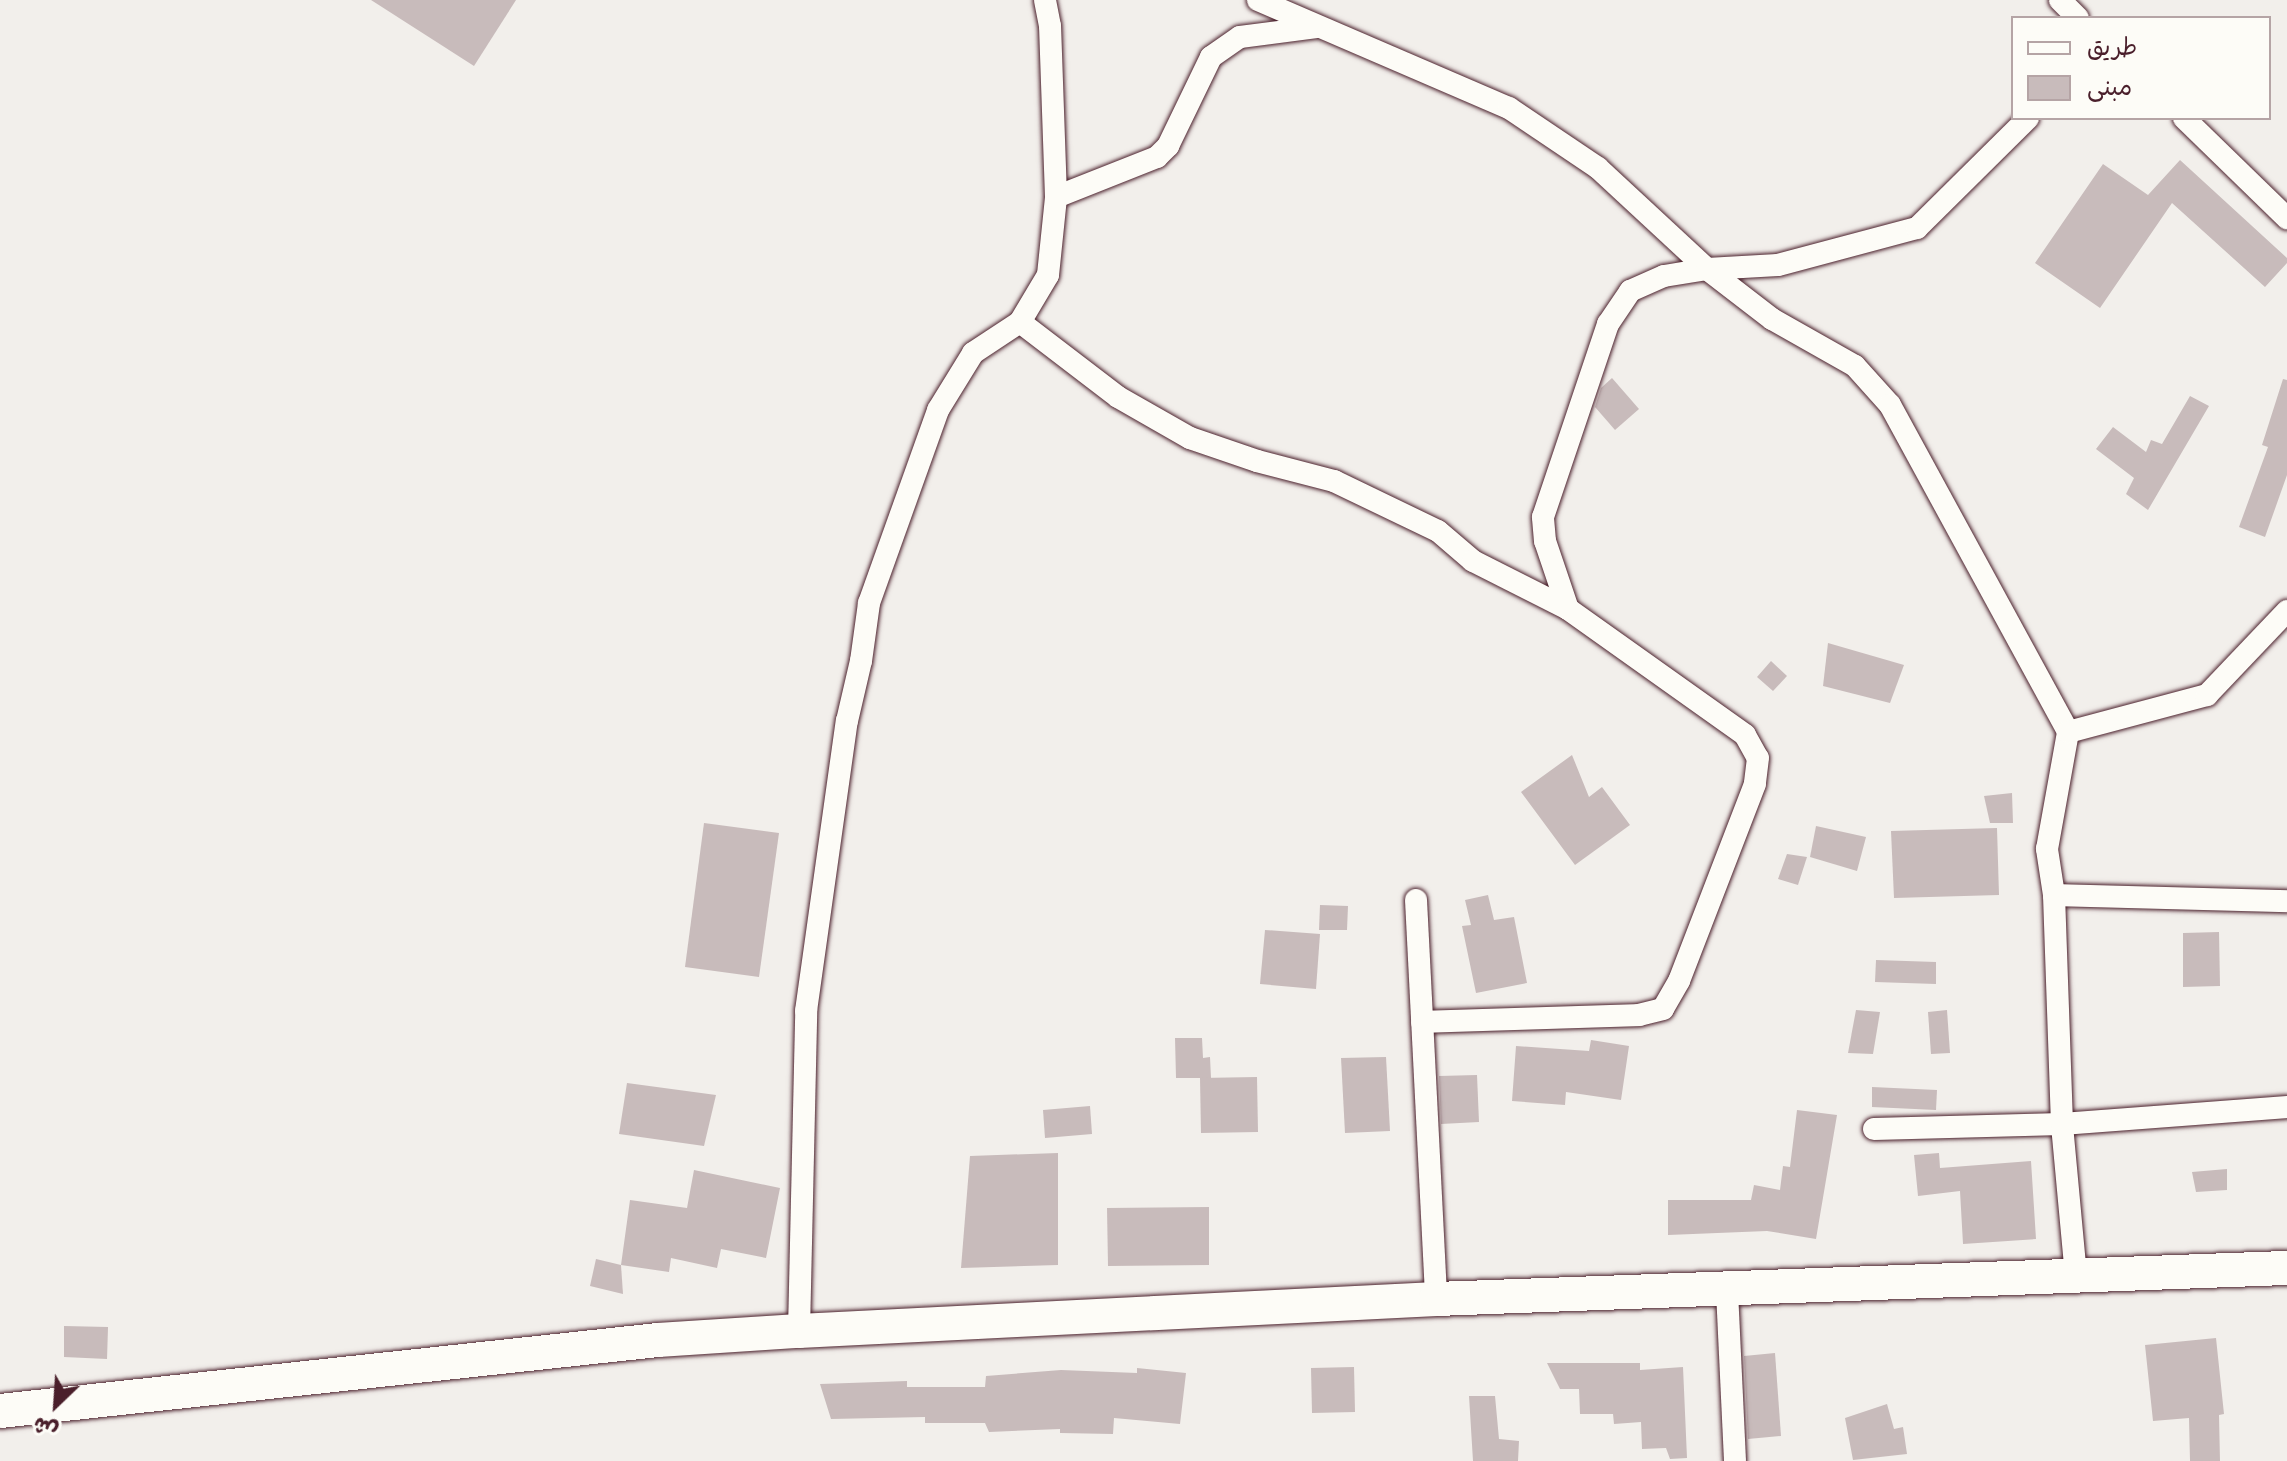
<!DOCTYPE html>
<html>
<head>
<meta charset="utf-8">
<style>
	body { margin:0 }
	#map { position:relative; width:2287px; height:1461px; overflow:hidden; background:#f2efeb; font-family:"Balsamiq Sans","Playpen Sans Arabic",sans-serif }
	div>[style] { position:absolute }
	.building>* { inset:0; background:#c8bbbb }
	.roads { filter:drop-shadow(0 0 2px #4a1f2b) drop-shadow(0 0 2px #4a1f2b) }
	.minor>* { height:22px; margin:-11px; padding:0 11px; transform-origin:11px; border-radius:11px; background:#fdfcf7 }
	.primary>* { height:34px; margin:-17px; padding:0 17px; transform-origin:17px; border-radius:17px; background:#fdfcf7 }
	span { translate:-50% -50%; white-space:nowrap; text-align:center; line-height:1.15; -webkit-text-stroke:6px #fdfcf7; paint-order:stroke }
	.legend { position:absolute; left:2011px; top:16px; width:260px; height:104px; box-sizing:border-box; background:#fdfcf7; border:2px solid #b5a4a5; margin:0; padding:10px 14px; list-style:none; font-size:24px; color:#4a1f2b }
	.legend li { display:flex; align-items:center; gap:16px; height:40px }
	.legend b { width:40px; border:2px solid #b5a4a5 }
	.north { position:absolute; left:16px; top:1365px; width:80px; height:80px; -webkit-text-stroke:6px #fdfcf7; paint-order:stroke; rotate:205deg; font-size:22px; font-weight:700; line-height:32px; text-align:center; color:#4a1f2b }
	.north::after { content:''; display:block; margin:auto; width:28px; height:36px; background:#4a1f2b; clip-path:polygon(50% 0,100% 100%,50% 72%,0 100%) }
</style>
</head>
<body>
<div id="map">
	<div class="building">
		<div style="clip-path:polygon(371px 0,516px 0,474px 66px)"></div>
		<div style="clip-path:polygon(2180px 160px,2287px 258px,2287px 263px,2265px 287px,2172px 203px,2100px 308px,2035px 263px,2103px 164px,2148px 195px)"></div>
		<div style="clip-path:polygon(1612px 378px,1639px 409px,1615px 430px,1595px 407px,1601px 388px)"></div>
		<div style="clip-path:polygon(2283px 379px,2287px 380px,2287px 475px,2265px 537px,2239px 527px,2268px 447px,2262px 445px)"></div>
		<div style="clip-path:polygon(2190px 396px,2209px 406px,2148px 510px,2126px 494px,2134px 478px,2096px 449px,2113px 427px,2146px 452px,2151px 440px,2162px 444px)"></div>
		<div style="clip-path:polygon(1828px 643px,1904px 665px,1890px 703px,1823px 686px)"></div>
		<div style="clip-path:polygon(1771px 661px,1787px 676px,1773px 691px,1757px 677px)"></div>
		<div style="clip-path:polygon(1572px 755px,1589px 797px,1602px 787px,1630px 825px,1575px 865px,1521px 792px)"></div>
		<div style="clip-path:polygon(2012px 793px,2013px 823px,1990px 823px,1984px 796px)"></div>
		<div style="clip-path:polygon(704px 823px,779px 833px,759px 977px,685px 967px)"></div>
		<div style="clip-path:polygon(1816px 826px,1866px 837px,1857px 871px,1810px 857px)"></div>
		<div style="clip-path:polygon(1997px 828px,1999px 895px,1894px 898px,1891px 831px)"></div>
		<div style="clip-path:polygon(1787px 854px,1807px 857px,1798px 885px,1778px 879px)"></div>
		<div style="clip-path:polygon(1488px 895px,1494px 920px,1514px 917px,1527px 983px,1476px 993px,1462px 926px,1471px 925px,1465px 900px)"></div>
		<div style="clip-path:polygon(1320px 905px,1348px 906px,1347px 930px,1319px 930px)"></div>
		<div style="clip-path:polygon(1265px 930px,1320px 934px,1316px 989px,1260px 984px)"></div>
		<div style="clip-path:polygon(2219px 932px,2220px 986px,2183px 987px,2183px 933px)"></div>
		<div style="clip-path:polygon(1876px 960px,1936px 962px,1936px 984px,1875px 982px)"></div>
		<div style="clip-path:polygon(1856px 1010px,1880px 1012px,1873px 1054px,1848px 1053px)"></div>
		<div style="clip-path:polygon(1947px 1010px,1950px 1053px,1931px 1054px,1928px 1012px)"></div>
		<div style="clip-path:polygon(1175px 1038px,1202px 1038px,1203px 1058px,1210px 1057px,1211px 1078px,1176px 1078px)"></div>
		<div style="clip-path:polygon(1591px 1040px,1629px 1046px,1621px 1100px,1566px 1092px,1565px 1105px,1512px 1101px,1516px 1046px,1589px 1051px)"></div>
		<div style="clip-path:polygon(1386px 1057px,1390px 1131px,1345px 1133px,1341px 1058px)"></div>
		<div style="clip-path:polygon(1477px 1075px,1479px 1122px,1441px 1124px,1439px 1076px)"></div>
		<div style="clip-path:polygon(1257px 1077px,1258px 1132px,1201px 1133px,1200px 1078px)"></div>
		<div style="clip-path:polygon(627px 1083px,716px 1095px,704px 1146px,619px 1134px)"></div>
		<div style="clip-path:polygon(1872px 1087px,1937px 1090px,1936px 1110px,1872px 1107px)"></div>
		<div style="clip-path:polygon(1090px 1106px,1092px 1134px,1045px 1138px,1043px 1110px)"></div>
		<div style="clip-path:polygon(1797px 1110px,1837px 1115px,1816px 1239px,1767px 1231px,1668px 1235px,1668px 1200px,1751px 1200px,1754px 1185px,1780px 1190px,1783px 1166px,1790px 1167px)"></div>
		<div style="clip-path:polygon(1058px 1153px,1058px 1265px,961px 1268px,970px 1156px)"></div>
		<div style="clip-path:polygon(1939px 1153px,1940px 1168px,2031px 1161px,2036px 1239px,1963px 1244px,1960px 1191px,1918px 1196px,1914px 1155px)"></div>
		<div style="clip-path:polygon(2227px 1169px,2227px 1190px,2196px 1192px,2192px 1172px)"></div>
		<div style="clip-path:polygon(694px 1170px,780px 1188px,766px 1258px,721px 1249px,717px 1268px,671px 1258px,669px 1272px,621px 1265px,630px 1200px,687px 1208px)"></div>
		<div style="clip-path:polygon(1209px 1207px,1209px 1265px,1108px 1266px,1107px 1208px)"></div>
		<div style="clip-path:polygon(596px 1259px,621px 1265px,623px 1294px,590px 1286px)"></div>
		<div style="clip-path:polygon(64px 1326px,108px 1327px,107px 1359px,64px 1357px)"></div>
		<div style="clip-path:polygon(2216px 1338px,2224px 1414px,2219px 1415px,2220px 1461px,2190px 1461px,2189px 1418px,2153px 1421px,2145px 1345px)"></div>
		<div style="clip-path:polygon(1775px 1353px,1781px 1436px,1748px 1439px,1744px 1356px)"></div>
		<div style="clip-path:polygon(1547px 1363px,1640px 1363px,1640px 1370px,1683px 1367px,1687px 1458px,1670px 1459px,1666px 1448px,1642px 1449px,1641px 1422px,1614px 1424px,1613px 1414px,1580px 1414px,1579px 1389px,1560px 1389px)"></div>
		<div style="clip-path:polygon(1354px 1367px,1355px 1412px,1312px 1413px,1311px 1368px)"></div>
		<div style="clip-path:polygon(1137px 1368px,1186px 1373px,1180px 1424px,1114px 1418px,1113px 1434px,1060px 1433px,1060px 1429px,989px 1432px,985px 1423px,925px 1423px,925px 1417px,831px 1419px,820px 1384px,907px 1381px,907px 1387px,985px 1387px,986px 1376px,1061px 1370px,1137px 1373px)"></div>
		<div style="clip-path:polygon(1469px 1396px,1495px 1396px,1499px 1439px,1519px 1441px,1518px 1461px,1473px 1461px)"></div>
		<div style="clip-path:polygon(1887px 1404px,1894px 1429px,1903px 1427px,1907px 1454px,1853px 1460px,1845px 1418px)"></div>
	</div>
	<div class="roads">
		<div class="minor">
			<div style="left:1258px;top:0;width:273px;rotate:23.3deg"></div>
			<div style="left:1509px;top:108px;width:107px;rotate:34deg"></div>
			<div style="left:1598px;top:168px;width:149px;rotate:42.8deg"></div>
			<div style="left:1707px;top:269px;width:82px;rotate:37.6deg"></div>
			<div style="left:1772px;top:319px;width:95px;rotate:29.5deg"></div>
			<div style="left:1855px;top:366px;width:52px;rotate:48.1deg"></div>
			<div style="left:1890px;top:405px;width:372px;rotate:61.4deg"></div>
			<div style="left:2060px;top:0;width:25px;rotate:45deg"></div>
			<div style="left:2184px;top:118px;width:144px;rotate:44.2deg"></div>
			<div style="left:1056px;top:197px;width:109px;rotate:-21.6deg"></div>
			<div style="left:1157px;top:157px;width:16px;rotate:-45deg"></div>
			<div style="left:1168px;top:146px;width:99px;rotate:-64.2deg"></div>
			<div style="left:1211px;top:57px;width:35px;rotate:-35deg"></div>
			<div style="left:1240px;top:37px;width:79px;rotate:-7.3deg"></div>
			<div style="left:1020px;top:322px;width:123px;rotate:37.4deg"></div>
			<div style="left:1118px;top:397px;width:83px;rotate:29.7deg"></div>
			<div style="left:1190px;top:438px;width:71px;rotate:18.9deg"></div>
			<div style="left:1257px;top:461px;width:80px;rotate:14.6deg"></div>
			<div style="left:1334px;top:481px;width:115px;rotate:25.7deg"></div>
			<div style="left:1438px;top:531px;width:46px;rotate:40.6deg"></div>
			<div style="left:1473px;top:561px;width:106px;rotate:26.8deg"></div>
			<div style="left:1568px;top:609px;width:217px;rotate:35.4deg"></div>
			<div style="left:1745px;top:735px;width:26px;rotate:61deg"></div>
			<div style="left:1758px;top:758px;width:26px;rotate:97deg"></div>
			<div style="left:1755px;top:784px;width:211px;rotate:111.1deg"></div>
			<div style="left:1679px;top:981px;width:32px;rotate:120deg"></div>
			<div style="left:1663px;top:1009px;width:25px;rotate:166deg"></div>
			<div style="left:1639px;top:1015px;width:217px;rotate:178.2deg"></div>
			<div style="left:1568px;top:609px;width:72px;rotate:-108.7deg"></div>
			<div style="left:1545px;top:541px;width:24px;rotate:-95deg"></div>
			<div style="left:1543px;top:517px;width:204px;rotate:-71.4deg"></div>
			<div style="left:1608px;top:324px;width:40px;rotate:-56deg"></div>
			<div style="left:1630px;top:291px;width:37px;rotate:-24deg"></div>
			<div style="left:1664px;top:276px;width:44px;rotate:-9.2deg"></div>
			<div style="left:1707px;top:269px;width:71px;rotate:-3.2deg"></div>
			<div style="left:1778px;top:265px;width:144px;rotate:-14.9deg"></div>
			<div style="left:1917px;top:228px;width:156px;rotate:-44.7deg"></div>
			<div style="left:2054px;top:895px;width:233px;rotate:1.5deg"></div>
			<div style="left:1416px;top:900px;width:400px;rotate:87.1deg"></div>
			<div style="left:1874px;top:1129px;width:188px;rotate:-1.5deg"></div>
			<div style="left:2062px;top:1124px;width:226px;rotate:-4.3deg"></div>
			<div style="left:2076px;top:1276px;width:153px;rotate:-95.3deg"></div>
			<div style="left:2062px;top:1124px;width:229px;rotate:-92deg"></div>
			<div style="left:2054px;top:895px;width:47px;rotate:-98.7deg"></div>
			<div style="left:2047px;top:849px;width:119px;rotate:-79.8deg"></div>
			<div style="left:2068px;top:732px;width:144px;rotate:-14.9deg"></div>
			<div style="left:2207px;top:695px;width:116px;rotate:-46.4deg"></div>
			<div style="left:1727px;top:1291px;width:170px;rotate:87.3deg"></div>
			<div style="left:799px;top:1331px;width:320px;rotate:-88.7deg"></div>
			<div style="left:806px;top:1011px;width:293px;rotate:-82deg"></div>
			<div style="left:847px;top:721px;width:62px;rotate:-76.9deg"></div>
			<div style="left:861px;top:661px;width:59px;rotate:-82.1deg"></div>
			<div style="left:869px;top:603px;width:205px;rotate:-70.3deg"></div>
			<div style="left:938px;top:410px;width:67px;rotate:-58.4deg"></div>
			<div style="left:973px;top:353px;width:56px;rotate:-33.4deg"></div>
			<div style="left:1020px;top:322px;width:55px;rotate:-59.2deg"></div>
			<div style="left:1048px;top:275px;width:78px;rotate:-84.1deg"></div>
			<div style="left:1056px;top:197px;width:171px;rotate:-92deg"></div>
			<div style="left:1050px;top:26px;width:26px;rotate:-101deg"></div>
		</div>
		<div class="primary">
			<div style="left:0;top:1411px;width:662px;rotate:-6.16deg"></div>
			<div style="left:658px;top:1340px;width:141px;rotate:-3.7deg"></div>
			<div style="left:799px;top:1331px;width:638px;rotate:-2.88deg"></div>
			<div style="left:1436px;top:1299px;width:852px;rotate:-2.09deg"></div>
		</div>
	</div>
	<ul class="legend">
	<li><b style="height:10px;background:#fdfcf7"></b>طريق</li>
	<li><b style="height:22px;background:#c8bbbb"></b>مبنى</li>
	</ul>
	<div class="north">ش</div>
</div>
</body>
</html>
